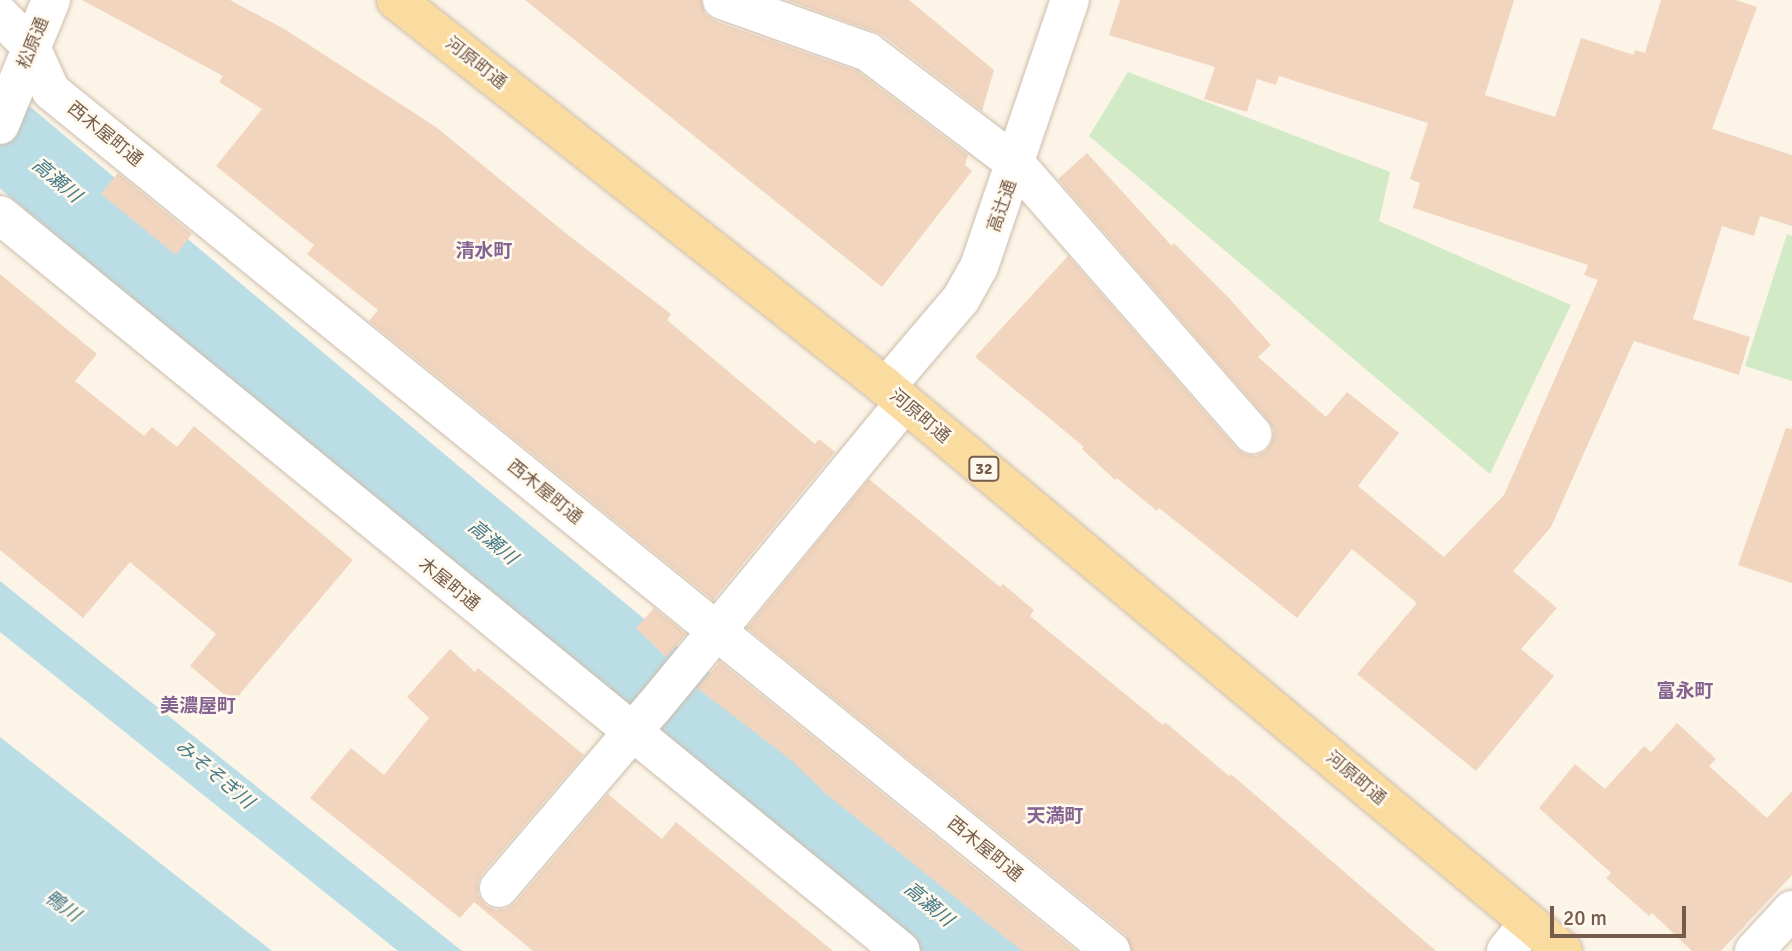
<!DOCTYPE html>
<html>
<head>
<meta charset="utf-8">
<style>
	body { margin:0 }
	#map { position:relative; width:1792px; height:951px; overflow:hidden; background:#fcf5e7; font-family:Signika,"Noto Sans JP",sans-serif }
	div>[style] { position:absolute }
	.green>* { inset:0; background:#d2eac5 }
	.water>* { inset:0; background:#bbdee6 }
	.river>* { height:82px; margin:-41px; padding:0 41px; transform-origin:41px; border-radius:41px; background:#bbdee6 }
	.building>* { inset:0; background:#f1d5be }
	.roads { filter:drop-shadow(0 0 2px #cebdad) drop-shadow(0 0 2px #cebdad) }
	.minor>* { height:38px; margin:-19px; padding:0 19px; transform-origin:19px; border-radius:19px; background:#fff }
	.major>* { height:38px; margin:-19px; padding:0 19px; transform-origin:19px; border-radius:19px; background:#fadca0 }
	span { translate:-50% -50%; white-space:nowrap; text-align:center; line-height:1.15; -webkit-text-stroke:5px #fff9ed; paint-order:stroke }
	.shield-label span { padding:2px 5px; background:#fff9ed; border:2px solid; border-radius:5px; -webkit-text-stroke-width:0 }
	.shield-label { font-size:16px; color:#765c4b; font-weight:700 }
	.street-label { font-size:18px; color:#765c4b }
	.water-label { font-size:19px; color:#457a89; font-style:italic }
	.neighbourhood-label { font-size:19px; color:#846392; font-weight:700 }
	.scale { position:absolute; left:1550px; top:906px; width:136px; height:32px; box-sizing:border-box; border:4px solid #765c4b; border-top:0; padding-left:9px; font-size:21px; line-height:24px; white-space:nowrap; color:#765c4b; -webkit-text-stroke:5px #fff9ed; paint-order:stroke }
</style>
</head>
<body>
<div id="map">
	<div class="green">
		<div style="clip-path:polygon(1128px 72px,1390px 172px,1379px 221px,1571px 305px,1490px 474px,1089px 136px)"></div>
		<div style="clip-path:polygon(1787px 234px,1792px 236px,1792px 381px,1745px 366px)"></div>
	</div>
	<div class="water">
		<div style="clip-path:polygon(0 581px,457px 947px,462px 951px,398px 951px,0 632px)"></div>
		<div style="clip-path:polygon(0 737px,272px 951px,0 951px)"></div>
	</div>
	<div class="river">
		<div style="left:0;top:135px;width:582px;rotate:39.98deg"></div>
		<div style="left:446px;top:509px;width:696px;rotate:39.41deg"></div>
	</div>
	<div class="building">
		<div style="clip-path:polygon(82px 0,230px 0,286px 30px,436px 127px,568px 235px,671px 314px,667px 320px,815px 444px,819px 439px,835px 452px,713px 600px,369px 321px,378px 310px,307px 254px,314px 245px,216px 166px,262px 109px,219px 82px,223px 76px)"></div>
		<div style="clip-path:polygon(525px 0,701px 0,705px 14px,715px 21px,857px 71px,968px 155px,965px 165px,972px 171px,882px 287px)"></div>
		<div style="clip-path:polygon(787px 0,909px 0,994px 70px,982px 111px,881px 34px)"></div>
		<div style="clip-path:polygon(1120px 0,1514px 0,1485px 95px,1555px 117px,1581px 38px,1634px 55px,1635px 50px,1645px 53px,1661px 0,1736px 0,1757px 7px,1712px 129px,1792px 155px,1792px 226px,1760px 216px,1754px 236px,1722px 226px,1693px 319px,1750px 337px,1739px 375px,1634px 341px,1551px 527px,1513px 571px,1557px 608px,1521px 649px,1554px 676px,1476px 771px,1357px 674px,1417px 603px,1352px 549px,1297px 618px,1159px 508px,1157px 511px,1117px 478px,1115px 480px,1082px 449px,1084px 447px,975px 357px,1068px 256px,1236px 448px,1244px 454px,1256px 456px,1266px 451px,1272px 442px,1274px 430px,1268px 420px,1058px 179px,1087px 153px,1172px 246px,1174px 243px,1228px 297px,1271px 345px,1258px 357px,1326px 417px,1347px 392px,1399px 433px,1358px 486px,1444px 557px,1504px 495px,1598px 280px,1584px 275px,1588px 265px,1413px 208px,1420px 183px,1410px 179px,1428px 123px,1279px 76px,1276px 85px,1257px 79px,1247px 112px,1204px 99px,1215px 67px,1109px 35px)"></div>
		<div style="clip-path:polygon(118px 173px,192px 234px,176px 255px,101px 194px)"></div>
		<div style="clip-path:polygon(0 274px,97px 354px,75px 381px,144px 436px,152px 427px,177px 447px,194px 426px,353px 560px,233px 702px,190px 666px,216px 634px,130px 562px,83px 618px,0 550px)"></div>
		<div style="clip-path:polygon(1786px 428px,1792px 429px,1792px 583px,1738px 565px)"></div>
		<div style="clip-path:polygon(869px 479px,1000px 587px,1003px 584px,1034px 610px,1030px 616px,1163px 725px,1165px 722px,1229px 776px,1231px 774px,1436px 951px,1132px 951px,1125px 934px,747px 628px)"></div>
		<div style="clip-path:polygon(654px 608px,686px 634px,666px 657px,636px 628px)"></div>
		<div style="clip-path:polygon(450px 649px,475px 672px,478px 668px,584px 755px,482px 874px,478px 883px,478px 895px,485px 905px,496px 910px,506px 909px,515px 903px,608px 794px,662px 839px,676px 822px,833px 951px,533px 951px,474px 902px,460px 918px,310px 798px,351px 748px,384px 775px,429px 718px,407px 697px)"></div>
		<div style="clip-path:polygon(720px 662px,1076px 951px,1022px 951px,825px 793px,791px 760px,697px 688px)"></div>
		<div style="clip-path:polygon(1677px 723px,1716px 759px,1709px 766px,1767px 818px,1792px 791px,1792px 875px,1721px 951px,1692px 951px,1652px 913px,1649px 916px,1606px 878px,1611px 873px,1539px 808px,1575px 764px,1605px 789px,1644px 746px,1651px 752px)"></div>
	</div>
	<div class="roads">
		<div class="minor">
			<div style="left:722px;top:0;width:155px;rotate:19.6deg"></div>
			<div style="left:868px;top:52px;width:186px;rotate:37.1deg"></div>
			<div style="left:1016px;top:164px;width:359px;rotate:48.8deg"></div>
			<div style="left:0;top:15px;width:45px;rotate:45.9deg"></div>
			<div style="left:31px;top:47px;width:48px;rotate:65.6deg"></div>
			<div style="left:51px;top:91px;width:1365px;rotate:39.05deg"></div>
			<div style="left:0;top:125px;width:135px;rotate:-67.8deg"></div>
			<div style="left:0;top:215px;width:1163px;rotate:39.24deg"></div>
			<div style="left:886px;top:387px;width:116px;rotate:-49.6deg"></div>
			<div style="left:961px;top:299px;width:37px;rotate:-61deg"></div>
			<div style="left:979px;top:267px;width:282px;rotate:-71.2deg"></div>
			<div style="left:499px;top:888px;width:237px;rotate:-49.5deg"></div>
			<div style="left:653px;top:708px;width:395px;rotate:-50.5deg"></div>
			<div style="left:1506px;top:951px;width:36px;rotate:-51deg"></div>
			<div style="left:1754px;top:951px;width:56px;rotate:-47.2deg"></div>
		</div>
		<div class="major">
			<div style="left:396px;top:0;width:624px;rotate:38.3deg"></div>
			<div style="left:886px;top:387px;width:881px;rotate:39.8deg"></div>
		</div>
	</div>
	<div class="shield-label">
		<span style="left:984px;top:469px">32</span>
	</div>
	<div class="street-label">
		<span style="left:33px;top:43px;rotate:-68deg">松原通</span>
		<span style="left:476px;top:63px;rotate:38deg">河原町通</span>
		<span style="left:105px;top:134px;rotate:39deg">西木屋町通</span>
		<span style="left:1002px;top:206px;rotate:-71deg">高辻通</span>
		<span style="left:920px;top:416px;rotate:40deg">河原町通</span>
		<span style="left:545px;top:492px;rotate:39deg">西木屋町通</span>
		<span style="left:449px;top:584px;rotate:39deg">木屋町通</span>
		<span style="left:1356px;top:778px;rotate:40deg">河原町通</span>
		<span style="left:985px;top:849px;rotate:39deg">西木屋町通</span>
	</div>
	<div class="water-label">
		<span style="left:56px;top:181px;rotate:40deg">高瀬川</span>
		<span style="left:492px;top:543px;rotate:40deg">高瀬川</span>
		<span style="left:214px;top:775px;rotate:40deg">みそそぎ川</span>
		<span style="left:928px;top:905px;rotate:40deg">高瀬川</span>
		<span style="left:62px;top:907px;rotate:36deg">鴨川</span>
	</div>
	<div class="neighbourhood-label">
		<span style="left:484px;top:252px">清水町</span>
		<span style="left:1685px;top:692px">富永町</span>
		<span style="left:198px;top:707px">美濃屋町</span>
		<span style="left:1055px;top:817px">天満町</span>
	</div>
	<div class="scale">20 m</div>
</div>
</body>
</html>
